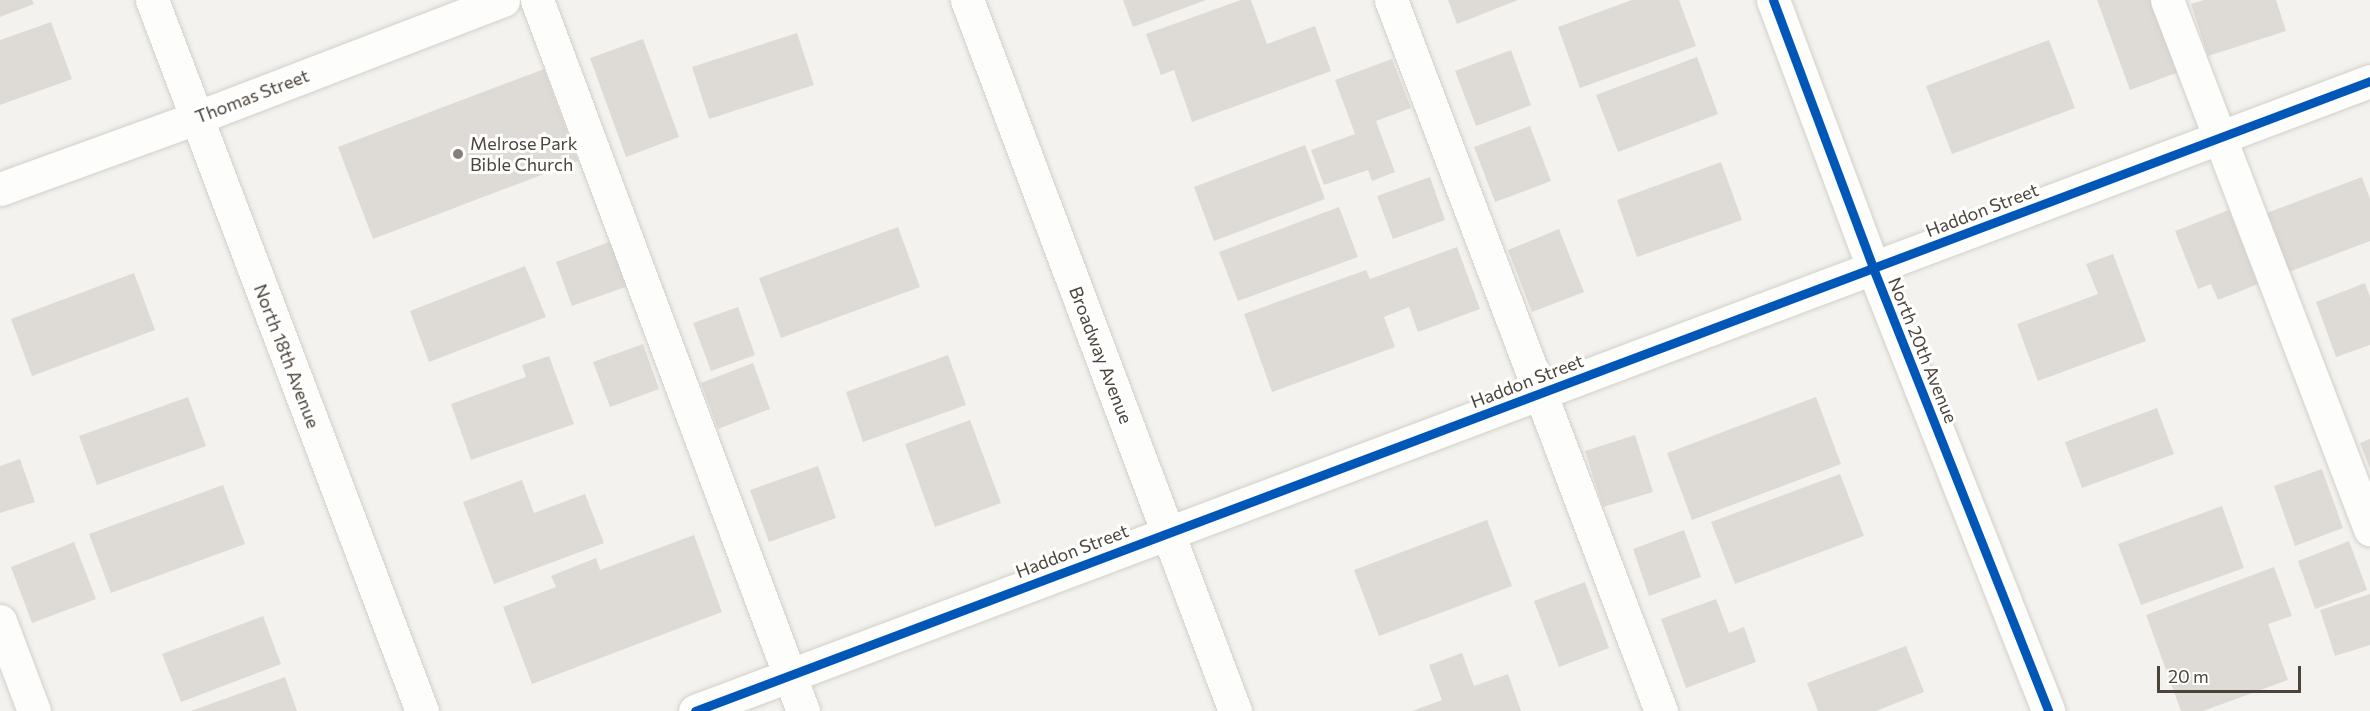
<!DOCTYPE html>
<html>
<head>
<meta charset="utf-8">
<style>
	body { margin:0 }
	#map { position:relative; width:2370px; height:711px; overflow:hidden; background:#f4f2ee; font-family:Commissioner,sans-serif }
	div>[style] { position:absolute }
	.building>* { inset:0; background:#dedbd6 }
	.roads { filter:drop-shadow(0 0 2px #d2d0cb) drop-shadow(0 0 2px #d2d0cb) }
	.minor>* { height:33px; margin:-16.5px; padding:0 16.5px; transform-origin:16.5px; border-radius:16.5px; background:#fdfdfc }
	.cycleway>* { height:9px; margin:-4.5px; padding:0 4.5px; transform-origin:4.5px; border-radius:4.5px; background:#0057b8 }
	.dots>* { width:16px; height:16px; translate:-50% -50%; box-sizing:border-box; border:3px solid #fff; border-radius:50% }
	span { translate:-50% -50%; white-space:nowrap; text-align:center; line-height:1.15; -webkit-text-stroke:6px #fff; paint-order:stroke }
	.street-label { font-size:18px; color:#4b4439 }
	.poi-label { font-size:18px; color:#4b4439 }
	.left { translate:0 -50%; text-align:left }
	.scale { position:absolute; left:2157px; top:666px; width:144px; height:27px; box-sizing:border-box; border:3px solid #4b4439; border-top:0; padding-left:8px; font-size:18px; line-height:21px; white-space:nowrap; color:#4b4439; -webkit-text-stroke:4px #fff; paint-order:stroke }
</style>
</head>
<body>
<div id="map">
	<div class="building">
		<div style="clip-path:polygon(0 0,32px 0,34px 4px,0 17px)"></div>
		<div style="clip-path:polygon(1123px 0,1206px 0,1133px 27px)"></div>
		<div style="clip-path:polygon(1241px 0,1251px 0,1267px 44px,1315px 26px,1331px 71px,1192px 122px,1174px 70px,1161px 75px,1146px 34px)"></div>
		<div style="clip-path:polygon(1448px 0,1518px 0,1457px 24px)"></div>
		<div style="clip-path:polygon(1632px 0,1679px 0,1696px 46px,1580px 88px,1558px 27px)"></div>
		<div style="clip-path:polygon(2097px 0,2153px 0,2179px 72px,2130px 90px)"></div>
		<div style="clip-path:polygon(2204px 0,2276px 0,2286px 31px,2208px 56px,2191px 4px)"></div>
		<div style="clip-path:polygon(51px 22px,72px 79px,0 105px,0 40px)"></div>
		<div style="clip-path:polygon(797px 33px,814px 85px,709px 119px,692px 67px)"></div>
		<div style="clip-path:polygon(643px 39px,679px 137px,626px 157px,590px 58px)"></div>
		<div style="clip-path:polygon(2049px 40px,2075px 108px,1952px 154px,1926px 86px)"></div>
		<div style="clip-path:polygon(1511px 50px,1531px 105px,1476px 126px,1455px 71px)"></div>
		<div style="clip-path:polygon(1697px 57px,1718px 114px,1618px 152px,1596px 95px)"></div>
		<div style="clip-path:polygon(1392px 59px,1411px 108px,1376px 121px,1395px 172px,1372px 181px,1368px 170px,1324px 185px,1311px 150px,1355px 134px,1335px 80px)"></div>
		<div style="clip-path:polygon(544px 69px,578px 161px,373px 239px,338px 147px)"></div>
		<div style="clip-path:polygon(1530px 126px,1551px 181px,1495px 202px,1474px 147px)"></div>
		<div style="clip-path:polygon(1305px 145px,1325px 199px,1214px 241px,1194px 187px)"></div>
		<div style="clip-path:polygon(1721px 162px,1742px 220px,1637px 257px,1617px 200px)"></div>
		<div style="clip-path:polygon(1430px 177px,1445px 220px,1393px 239px,1377px 196px)"></div>
		<div style="clip-path:polygon(2362px 177px,2370px 199px,2370px 241px,2286px 273px,2264px 214px)"></div>
		<div style="clip-path:polygon(1339px 207px,1358px 257px,1238px 301px,1219px 252px)"></div>
		<div style="clip-path:polygon(2229px 210px,2258px 284px,2218px 300px,2211px 284px,2198px 289px,2175px 231px)"></div>
		<div style="clip-path:polygon(898px 227px,920px 287px,781px 338px,759px 278px)"></div>
		<div style="clip-path:polygon(1559px 229px,1584px 292px,1532px 312px,1508px 250px)"></div>
		<div style="clip-path:polygon(617px 239px,634px 284px,572px 306px,556px 262px)"></div>
		<div style="clip-path:polygon(1457px 247px,1480px 309px,1418px 332px,1409px 307px,1384px 317px,1395px 347px,1272px 392px,1244px 314px,1366px 270px,1370px 279px)"></div>
		<div style="clip-path:polygon(2113px 254px,2146px 341px,2038px 381px,2017px 324px,2098px 294px,2086px 264px)"></div>
		<div style="clip-path:polygon(525px 266px,546px 317px,429px 362px,410px 311px)"></div>
		<div style="clip-path:polygon(134px 273px,155px 330px,32px 376px,11px 319px)"></div>
		<div style="clip-path:polygon(2365px 283px,2370px 297px,2370px 345px,2336px 357px,2316px 302px)"></div>
		<div style="clip-path:polygon(738px 307px,755px 355px,711px 371px,693px 323px)"></div>
		<div style="clip-path:polygon(643px 344px,659px 389px,610px 407px,593px 362px)"></div>
		<div style="clip-path:polygon(948px 355px,966px 405px,863px 442px,846px 392px)"></div>
		<div style="clip-path:polygon(549px 356px,574px 424px,471px 460px,451px 404px,526px 377px,522px 365px)"></div>
		<div style="clip-path:polygon(753px 363px,770px 409px,718px 429px,701px 383px)"></div>
		<div style="clip-path:polygon(188px 397px,206px 446px,97px 485px,79px 436px)"></div>
		<div style="clip-path:polygon(1816px 397px,1841px 464px,1692px 520px,1667px 453px)"></div>
		<div style="clip-path:polygon(2157px 408px,2174px 454px,2082px 488px,2065px 442px)"></div>
		<div style="clip-path:polygon(970px 420px,1001px 503px,935px 527px,905px 444px)"></div>
		<div style="clip-path:polygon(1635px 435px,1653px 492px,1603px 507px,1585px 451px)"></div>
		<div style="clip-path:polygon(2370px 439px,2370px 469px,2360px 443px)"></div>
		<div style="clip-path:polygon(20px 459px,35px 502px,0 513px,0 466px)"></div>
		<div style="clip-path:polygon(818px 466px,836px 518px,769px 542px,750px 490px)"></div>
		<div style="clip-path:polygon(2322px 469px,2343px 528px,2295px 546px,2274px 486px)"></div>
		<div style="clip-path:polygon(1840px 474px,1864px 536px,1735px 584px,1711px 522px)"></div>
		<div style="clip-path:polygon(522px 480px,534px 513px,585px 494px,604px 543px,494px 584px,463px 502px)"></div>
		<div style="clip-path:polygon(223px 485px,245px 544px,111px 593px,89px 534px)"></div>
		<div style="clip-path:polygon(2222px 506px,2244px 568px,2141px 605px,2118px 544px)"></div>
		<div style="clip-path:polygon(1487px 520px,1512px 586px,1379px 636px,1354px 570px)"></div>
		<div style="clip-path:polygon(1684px 530px,1701px 577px,1649px 596px,1633px 549px)"></div>
		<div style="clip-path:polygon(694px 535px,722px 612px,532px 684px,503px 607px,556px 587px,551px 576px,596px 558px,600px 570px)"></div>
		<div style="clip-path:polygon(2349px 541px,2367px 590px,2315px 609px,2298px 561px)"></div>
		<div style="clip-path:polygon(74px 542px,96px 599px,32px 623px,11px 567px)"></div>
		<div style="clip-path:polygon(2274px 567px,2292px 616px,2268px 624px,2288px 680px,2203px 711px,2181px 711px,2146px 615px)"></div>
		<div style="clip-path:polygon(1585px 582px,1609px 648px,1559px 667px,1534px 601px)"></div>
		<div style="clip-path:polygon(2370px 594px,2370px 645px,2335px 656px,2320px 610px)"></div>
		<div style="clip-path:polygon(1716px 599px,1729px 633px,1744px 627px,1756px 662px,1686px 688px,1661px 619px)"></div>
		<div style="clip-path:polygon(263px 616px,281px 664px,181px 702px,162px 654px)"></div>
		<div style="clip-path:polygon(1906px 646px,1924px 692px,1876px 711px,1818px 711px,1807px 683px)"></div>
		<div style="clip-path:polygon(1462px 653px,1474px 686px,1508px 674px,1521px 711px,1412px 711px,1442px 700px,1429px 665px)"></div>
		<div style="clip-path:polygon(285px 677px,297px 711px,191px 711px)"></div>
	</div>
	<div class="roads">
		<div class="minor">
			<div style="left:152px;top:0;width:761px;rotate:69.21deg"></div>
			<div style="left:537px;top:0;width:759px;rotate:69.49deg"></div>
			<div style="left:967px;top:0;width:760px;rotate:69.35deg"></div>
			<div style="left:1391px;top:0;width:761px;rotate:69.21deg"></div>
			<div style="left:1773px;top:0;width:286px;rotate:69.5deg"></div>
			<div style="left:1873px;top:268px;width:476px;rotate:68.4deg"></div>
			<div style="left:2167px;top:0;width:567px;rotate:69.01deg"></div>
			<div style="left:0;top:189px;width:208px;rotate:-19.9deg"></div>
			<div style="left:196px;top:118px;width:329px;rotate:-21deg"></div>
			<div style="left:0;top:621px;width:96px;rotate:69.3deg"></div>
			<div style="left:695px;top:711px;width:1790px;rotate:-20.61deg"></div>
		</div>
	</div>
	<div class="cycleway">
		<div style="left:1773px;top:0;width:286px;rotate:69.5deg"></div>
		<div style="left:1873px;top:268px;width:476px;rotate:68.4deg"></div>
		<div style="left:695px;top:711px;width:1790px;rotate:-20.61deg"></div>
	</div>
	<div class="dots">
		<div style="left:458px;top:154px;background:#868178"></div>
	</div>
	<div class="street-label">
		<span style="left:252px;top:96px;rotate:-21deg">Thomas Street</span>
		<span style="left:1982px;top:210px;rotate:-21deg">Haddon Street</span>
		<span style="left:1923px;top:350px;rotate:68deg">North 20th Avenue</span>
		<span style="left:1101px;top:355px;rotate:69deg">Broadway Avenue</span>
		<span style="left:287px;top:356px;rotate:69deg">North 18th Avenue</span>
		<span style="left:1527px;top:381px;rotate:-21deg">Haddon Street</span>
		<span style="left:1072px;top:551px;rotate:-21deg">Haddon Street</span>
	</div>
	<div class="poi-label">
		<span class="left" style="left:470px;top:154px">Melrose Park<br>Bible Church</span>
	</div>
	<div class="scale">20 m</div>
</div>
</body>
</html>
